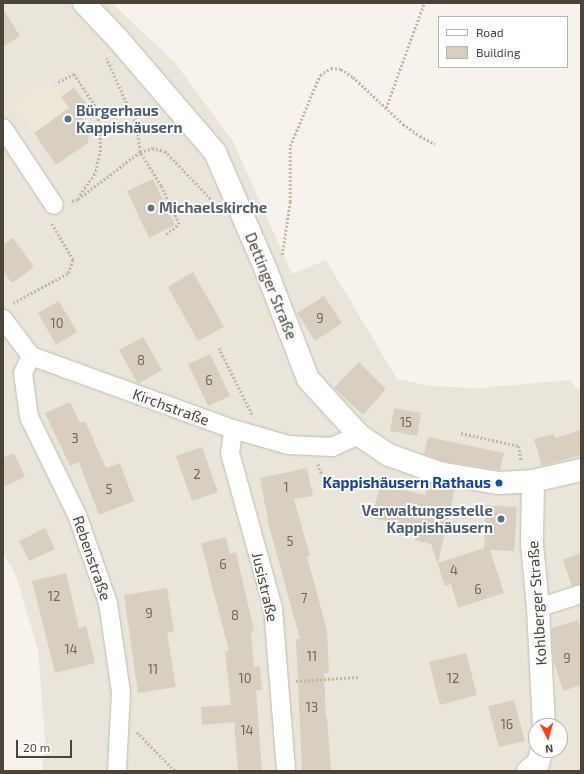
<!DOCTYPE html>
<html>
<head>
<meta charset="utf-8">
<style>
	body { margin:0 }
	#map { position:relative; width:584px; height:774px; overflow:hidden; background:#f6f3ec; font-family:"Exo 2",sans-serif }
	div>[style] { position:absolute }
	.residential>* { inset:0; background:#eae5da }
	.education>* { inset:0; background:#efe8d6 }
	.building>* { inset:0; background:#d8cfc1 }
	.path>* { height:2.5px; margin-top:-1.25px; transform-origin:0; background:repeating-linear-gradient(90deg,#c4b79f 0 2px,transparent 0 4px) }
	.roads { filter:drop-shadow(0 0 1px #c2bbae) drop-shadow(0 0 1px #c2bbae) }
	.minor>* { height:18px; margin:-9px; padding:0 9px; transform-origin:9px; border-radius:9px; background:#fff }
	.tertiary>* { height:22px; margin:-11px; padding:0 11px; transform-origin:11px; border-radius:11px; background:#fff }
	.dots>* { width:11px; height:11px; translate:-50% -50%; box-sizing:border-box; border:2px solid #fff; border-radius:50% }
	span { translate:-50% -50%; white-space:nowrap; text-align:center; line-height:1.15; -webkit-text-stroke:3.5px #fff; paint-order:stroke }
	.number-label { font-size:13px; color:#6e675b }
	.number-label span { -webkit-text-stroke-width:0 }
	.service-label { font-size:15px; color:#4e5e75; font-weight:700 }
	.left { translate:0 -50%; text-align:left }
	.right { translate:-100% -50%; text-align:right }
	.worship-label { font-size:15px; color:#5b616d; font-weight:700 }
	.street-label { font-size:15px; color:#4b4439 }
	.transit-label { font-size:15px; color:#164399; font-weight:700 }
	.frame { position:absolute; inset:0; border:4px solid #4b4439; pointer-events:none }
	.legend { position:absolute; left:438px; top:16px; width:130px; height:52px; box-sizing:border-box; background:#fff; border:1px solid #b7b4b0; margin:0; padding:5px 7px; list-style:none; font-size:12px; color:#4b4439 }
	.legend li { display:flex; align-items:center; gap:8px; height:20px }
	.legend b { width:20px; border:1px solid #b7b4b0 }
	.north { position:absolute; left:528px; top:718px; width:40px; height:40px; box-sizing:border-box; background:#fff; border:1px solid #b7b4b0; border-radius:50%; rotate:174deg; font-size:11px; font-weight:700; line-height:16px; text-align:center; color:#4b4439 }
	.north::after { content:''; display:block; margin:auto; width:14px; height:18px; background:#fc3f1d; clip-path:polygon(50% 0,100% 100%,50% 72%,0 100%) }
	.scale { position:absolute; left:16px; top:740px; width:56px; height:18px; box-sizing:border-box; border:2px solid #4b4439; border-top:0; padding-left:5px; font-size:12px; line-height:14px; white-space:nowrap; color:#4b4439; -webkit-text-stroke:3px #fff; paint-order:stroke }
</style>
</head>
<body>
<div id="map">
	<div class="residential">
		<div style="clip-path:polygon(evenodd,3px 3px,112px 3px,175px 63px,233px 141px,292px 274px,326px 260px,397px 379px,431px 386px,479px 388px,570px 380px,577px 389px,581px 388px,581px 771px,42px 771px,45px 740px,38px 650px,16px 576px,3px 553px,3px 3px,536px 726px,560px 726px,560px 750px,536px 750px,536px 726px)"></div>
	</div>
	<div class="education">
		<div style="clip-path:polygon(49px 80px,69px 108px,34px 133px,13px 105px)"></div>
	</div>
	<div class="building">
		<div style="clip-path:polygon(3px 9px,20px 36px,3px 47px)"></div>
		<div style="clip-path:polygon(74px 88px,86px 103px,77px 110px,89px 128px,88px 143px,56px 165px,34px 133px,69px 108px,61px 97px)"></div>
		<div style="clip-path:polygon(153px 179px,175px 225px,149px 238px,127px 191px)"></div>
		<div style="clip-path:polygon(13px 238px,34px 267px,12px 283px,3px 271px,3px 245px)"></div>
		<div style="clip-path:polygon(193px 272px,224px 327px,198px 341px,168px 287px)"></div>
		<div style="clip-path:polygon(324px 296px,342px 323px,315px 341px,297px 313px)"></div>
		<div style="clip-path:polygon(59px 301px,77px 332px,56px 345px,38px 313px)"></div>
		<div style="clip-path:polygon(143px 337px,162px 370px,138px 384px,119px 350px)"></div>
		<div style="clip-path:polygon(210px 354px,230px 396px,208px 406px,188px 364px)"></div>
		<div style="clip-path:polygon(359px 362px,386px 389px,363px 415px,334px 388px)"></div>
		<div style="clip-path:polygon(70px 402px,80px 423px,85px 421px,106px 468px,120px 463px,134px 501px,99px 515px,79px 462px,70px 466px,45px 413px)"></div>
		<div style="clip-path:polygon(394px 408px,421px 413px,417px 436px,390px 431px)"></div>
		<div style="clip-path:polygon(581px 430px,581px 455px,542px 466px,534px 439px,554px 434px,555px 438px)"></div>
		<div style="clip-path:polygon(428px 437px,504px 453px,500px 470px,442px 461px,424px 454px)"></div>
		<div style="clip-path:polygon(202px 447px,218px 492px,192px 501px,176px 456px)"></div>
		<div style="clip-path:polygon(14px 453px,25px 477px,3px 487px,3px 458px)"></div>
		<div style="clip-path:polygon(307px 468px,313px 496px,294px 499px,310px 556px,307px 557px,327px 630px,329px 673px,324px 673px,326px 718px,327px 718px,331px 771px,302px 771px,296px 639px,300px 639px,269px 526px,260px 478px)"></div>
		<div style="clip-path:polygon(427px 482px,455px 488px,438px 563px,484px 548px,486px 505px,517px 507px,514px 551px,490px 550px,504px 593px,458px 608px,451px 584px,445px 586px,431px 544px,415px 540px,417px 528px,372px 518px,380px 485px,425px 495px)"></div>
		<div style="clip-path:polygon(45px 528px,55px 549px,29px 561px,19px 541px)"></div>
		<div style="clip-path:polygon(226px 537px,230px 554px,236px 552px,254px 631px,251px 632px,254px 667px,260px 667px,262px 690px,256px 690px,262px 771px,238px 771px,234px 722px,202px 725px,201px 707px,231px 705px,225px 651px,229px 651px,201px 543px)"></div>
		<div style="clip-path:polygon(581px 553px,581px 584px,572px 586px,563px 560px)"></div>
		<div style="clip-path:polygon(66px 573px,79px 628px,86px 626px,95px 663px,55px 673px,32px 581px)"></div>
		<div style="clip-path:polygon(167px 588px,174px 631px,167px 633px,176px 687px,138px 693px,124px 595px)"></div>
		<div style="clip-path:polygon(578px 620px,581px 630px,581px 685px,563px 691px,553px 659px,552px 628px)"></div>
		<div style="clip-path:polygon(466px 653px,477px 695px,440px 705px,429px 662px)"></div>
		<div style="clip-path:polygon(514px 700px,525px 741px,499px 747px,488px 706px)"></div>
	</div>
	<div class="path">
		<div style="left:58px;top:82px;width:18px;rotate:-27deg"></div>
		<div style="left:74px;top:74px;width:40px;rotate:56deg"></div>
		<div style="left:96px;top:107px;width:19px;rotate:78deg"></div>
		<div style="left:100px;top:126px;width:24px;rotate:88deg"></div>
		<div style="left:101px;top:150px;width:25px;rotate:104deg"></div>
		<div style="left:95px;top:174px;width:28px;rotate:125deg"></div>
		<div style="left:386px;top:108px;width:112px;rotate:-70.1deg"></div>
		<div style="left:72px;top:201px;width:6px;rotate:-18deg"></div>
		<div style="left:78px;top:199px;width:78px;rotate:-37.2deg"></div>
		<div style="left:140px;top:152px;width:27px;rotate:-98deg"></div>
		<div style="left:136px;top:125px;width:73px;rotate:-114.1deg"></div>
		<div style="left:166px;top:234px;width:16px;rotate:-38deg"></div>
		<div style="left:179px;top:224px;width:42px;rotate:-115.3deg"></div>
		<div style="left:161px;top:186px;width:40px;rotate:-122deg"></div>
		<div style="left:140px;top:152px;width:13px;rotate:-18deg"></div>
		<div style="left:152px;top:148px;width:13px;rotate:13deg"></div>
		<div style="left:165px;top:151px;width:68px;rotate:46.2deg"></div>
		<div style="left:282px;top:255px;width:54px;rotate:-81.4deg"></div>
		<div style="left:290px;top:202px;width:56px;rotate:-90deg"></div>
		<div style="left:290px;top:146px;width:77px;rotate:-67.1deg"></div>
		<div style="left:320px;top:75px;width:13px;rotate:-32deg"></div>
		<div style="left:331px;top:68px;width:10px;rotate:6deg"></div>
		<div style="left:341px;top:69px;width:14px;rotate:34deg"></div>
		<div style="left:353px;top:77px;width:69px;rotate:43.2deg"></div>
		<div style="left:403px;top:124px;width:21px;rotate:35deg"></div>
		<div style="left:420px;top:136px;width:17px;rotate:28deg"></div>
		<div style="left:13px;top:303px;width:63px;rotate:-28.6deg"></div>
		<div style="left:68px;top:273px;width:14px;rotate:-69deg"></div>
		<div style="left:73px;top:260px;width:43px;rotate:-120.7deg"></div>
		<div style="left:219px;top:348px;width:76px;rotate:63.4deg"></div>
		<div style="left:461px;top:433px;width:59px;rotate:12.6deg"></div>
		<div style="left:519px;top:446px;width:15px;rotate:82deg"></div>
		<div style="left:318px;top:464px;width:14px;rotate:69deg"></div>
		<div style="left:296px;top:681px;width:62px;rotate:-3.7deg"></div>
		<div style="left:137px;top:732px;width:54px;rotate:45.7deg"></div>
	</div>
	<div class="roads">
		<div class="minor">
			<div style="left:3px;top:128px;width:92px;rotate:56.5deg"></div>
			<div style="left:3px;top:319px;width:46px;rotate:52.9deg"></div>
			<div style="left:31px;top:356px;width:215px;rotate:19.9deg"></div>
			<div style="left:233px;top:429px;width:57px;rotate:16.2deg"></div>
			<div style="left:288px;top:445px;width:44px;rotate:2.6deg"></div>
			<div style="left:332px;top:447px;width:30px;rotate:-24deg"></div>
			<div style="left:31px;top:356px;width:19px;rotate:115deg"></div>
			<div style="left:23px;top:373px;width:44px;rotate:82.2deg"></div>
			<div style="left:29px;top:417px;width:109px;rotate:63.9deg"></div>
			<div style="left:77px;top:515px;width:93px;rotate:70.6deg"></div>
			<div style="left:108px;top:603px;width:90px;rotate:81.7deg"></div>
			<div style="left:121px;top:692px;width:79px;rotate:92.9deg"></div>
			<div style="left:233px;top:429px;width:24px;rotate:97deg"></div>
			<div style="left:230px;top:453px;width:161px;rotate:74.5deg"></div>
			<div style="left:273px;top:608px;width:164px;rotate:85.4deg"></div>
			<div style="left:538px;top:608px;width:45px;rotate:-18deg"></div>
		</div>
		<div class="tertiary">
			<div style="left:84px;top:3px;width:50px;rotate:46.6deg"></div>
			<div style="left:118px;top:39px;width:149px;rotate:49.4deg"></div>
			<div style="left:215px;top:152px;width:129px;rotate:66.6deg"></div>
			<div style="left:266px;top:270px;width:117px;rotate:68.9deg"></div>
			<div style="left:308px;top:379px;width:76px;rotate:47.7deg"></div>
			<div style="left:359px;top:435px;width:36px;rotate:34deg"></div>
			<div style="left:389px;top:455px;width:53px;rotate:19.8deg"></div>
			<div style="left:439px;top:473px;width:61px;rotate:9.5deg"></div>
			<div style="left:499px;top:483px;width:34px;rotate:-3deg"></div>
			<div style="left:533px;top:481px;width:49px;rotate:-12.9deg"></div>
			<div style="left:533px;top:481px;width:63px;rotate:90.9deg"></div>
			<div style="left:532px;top:544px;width:64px;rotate:84.6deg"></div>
			<div style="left:538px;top:608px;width:118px;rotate:87.1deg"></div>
			<div style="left:528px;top:771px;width:13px;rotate:-39deg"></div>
			<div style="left:538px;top:763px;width:14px;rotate:-73deg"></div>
		</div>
	</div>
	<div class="dots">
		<div style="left:68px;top:119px;background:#5c6f8a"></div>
		<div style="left:151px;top:208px;background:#6b7280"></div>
		<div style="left:499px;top:483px;background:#1a4fb4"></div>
		<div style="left:501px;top:519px;background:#5c6f8a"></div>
	</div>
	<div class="number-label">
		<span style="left:320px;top:318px">9</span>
		<span style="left:57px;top:323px">10</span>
		<span style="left:141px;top:360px">8</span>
		<span style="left:209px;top:380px">6</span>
		<span style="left:406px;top:422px">15</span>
		<span style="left:75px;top:438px">3</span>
		<span style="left:197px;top:474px">2</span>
		<span style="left:286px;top:487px">1</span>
		<span style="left:109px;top:489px">5</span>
		<span style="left:290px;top:541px">5</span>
		<span style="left:223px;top:564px">6</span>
		<span style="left:454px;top:570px">4</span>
		<span style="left:478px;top:589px">6</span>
		<span style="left:54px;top:596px">12</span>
		<span style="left:304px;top:598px">7</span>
		<span style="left:149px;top:613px">9</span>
		<span style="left:235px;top:615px">8</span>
		<span style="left:71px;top:649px">14</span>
		<span style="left:312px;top:656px">11</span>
		<span style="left:567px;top:658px">9</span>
		<span style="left:153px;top:669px">11</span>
		<span style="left:245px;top:678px">10</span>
		<span style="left:453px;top:678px">12</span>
		<span style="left:312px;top:707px">13</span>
		<span style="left:507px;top:724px">16</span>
		<span style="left:247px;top:730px">14</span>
	</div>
	<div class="service-label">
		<span class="left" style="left:76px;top:119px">Bürgerhaus<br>Kappishäusern</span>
		<span class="right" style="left:493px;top:519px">Verwaltungsstelle<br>Kappishäusern</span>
	</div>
	<div class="worship-label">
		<span class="left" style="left:159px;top:208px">Michaelskirche</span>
	</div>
	<div class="street-label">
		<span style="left:271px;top:286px;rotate:68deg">Dettinger Straße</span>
		<span style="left:171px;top:407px;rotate:20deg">Kirchstraße</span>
		<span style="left:92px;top:558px;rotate:71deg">Rebenstraße</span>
		<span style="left:265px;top:587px;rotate:77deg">Jusistraße</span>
		<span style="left:537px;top:603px;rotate:-94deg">Kohlberger Straße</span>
	</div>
	<div class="transit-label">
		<span class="right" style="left:491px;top:483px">Kappishäusern Rathaus</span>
	</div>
	<div class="frame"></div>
	<ul class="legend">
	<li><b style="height:5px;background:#fff"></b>Road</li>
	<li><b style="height:11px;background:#d8cfc1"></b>Building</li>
	</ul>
	<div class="north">N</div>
	<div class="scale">20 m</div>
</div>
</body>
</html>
